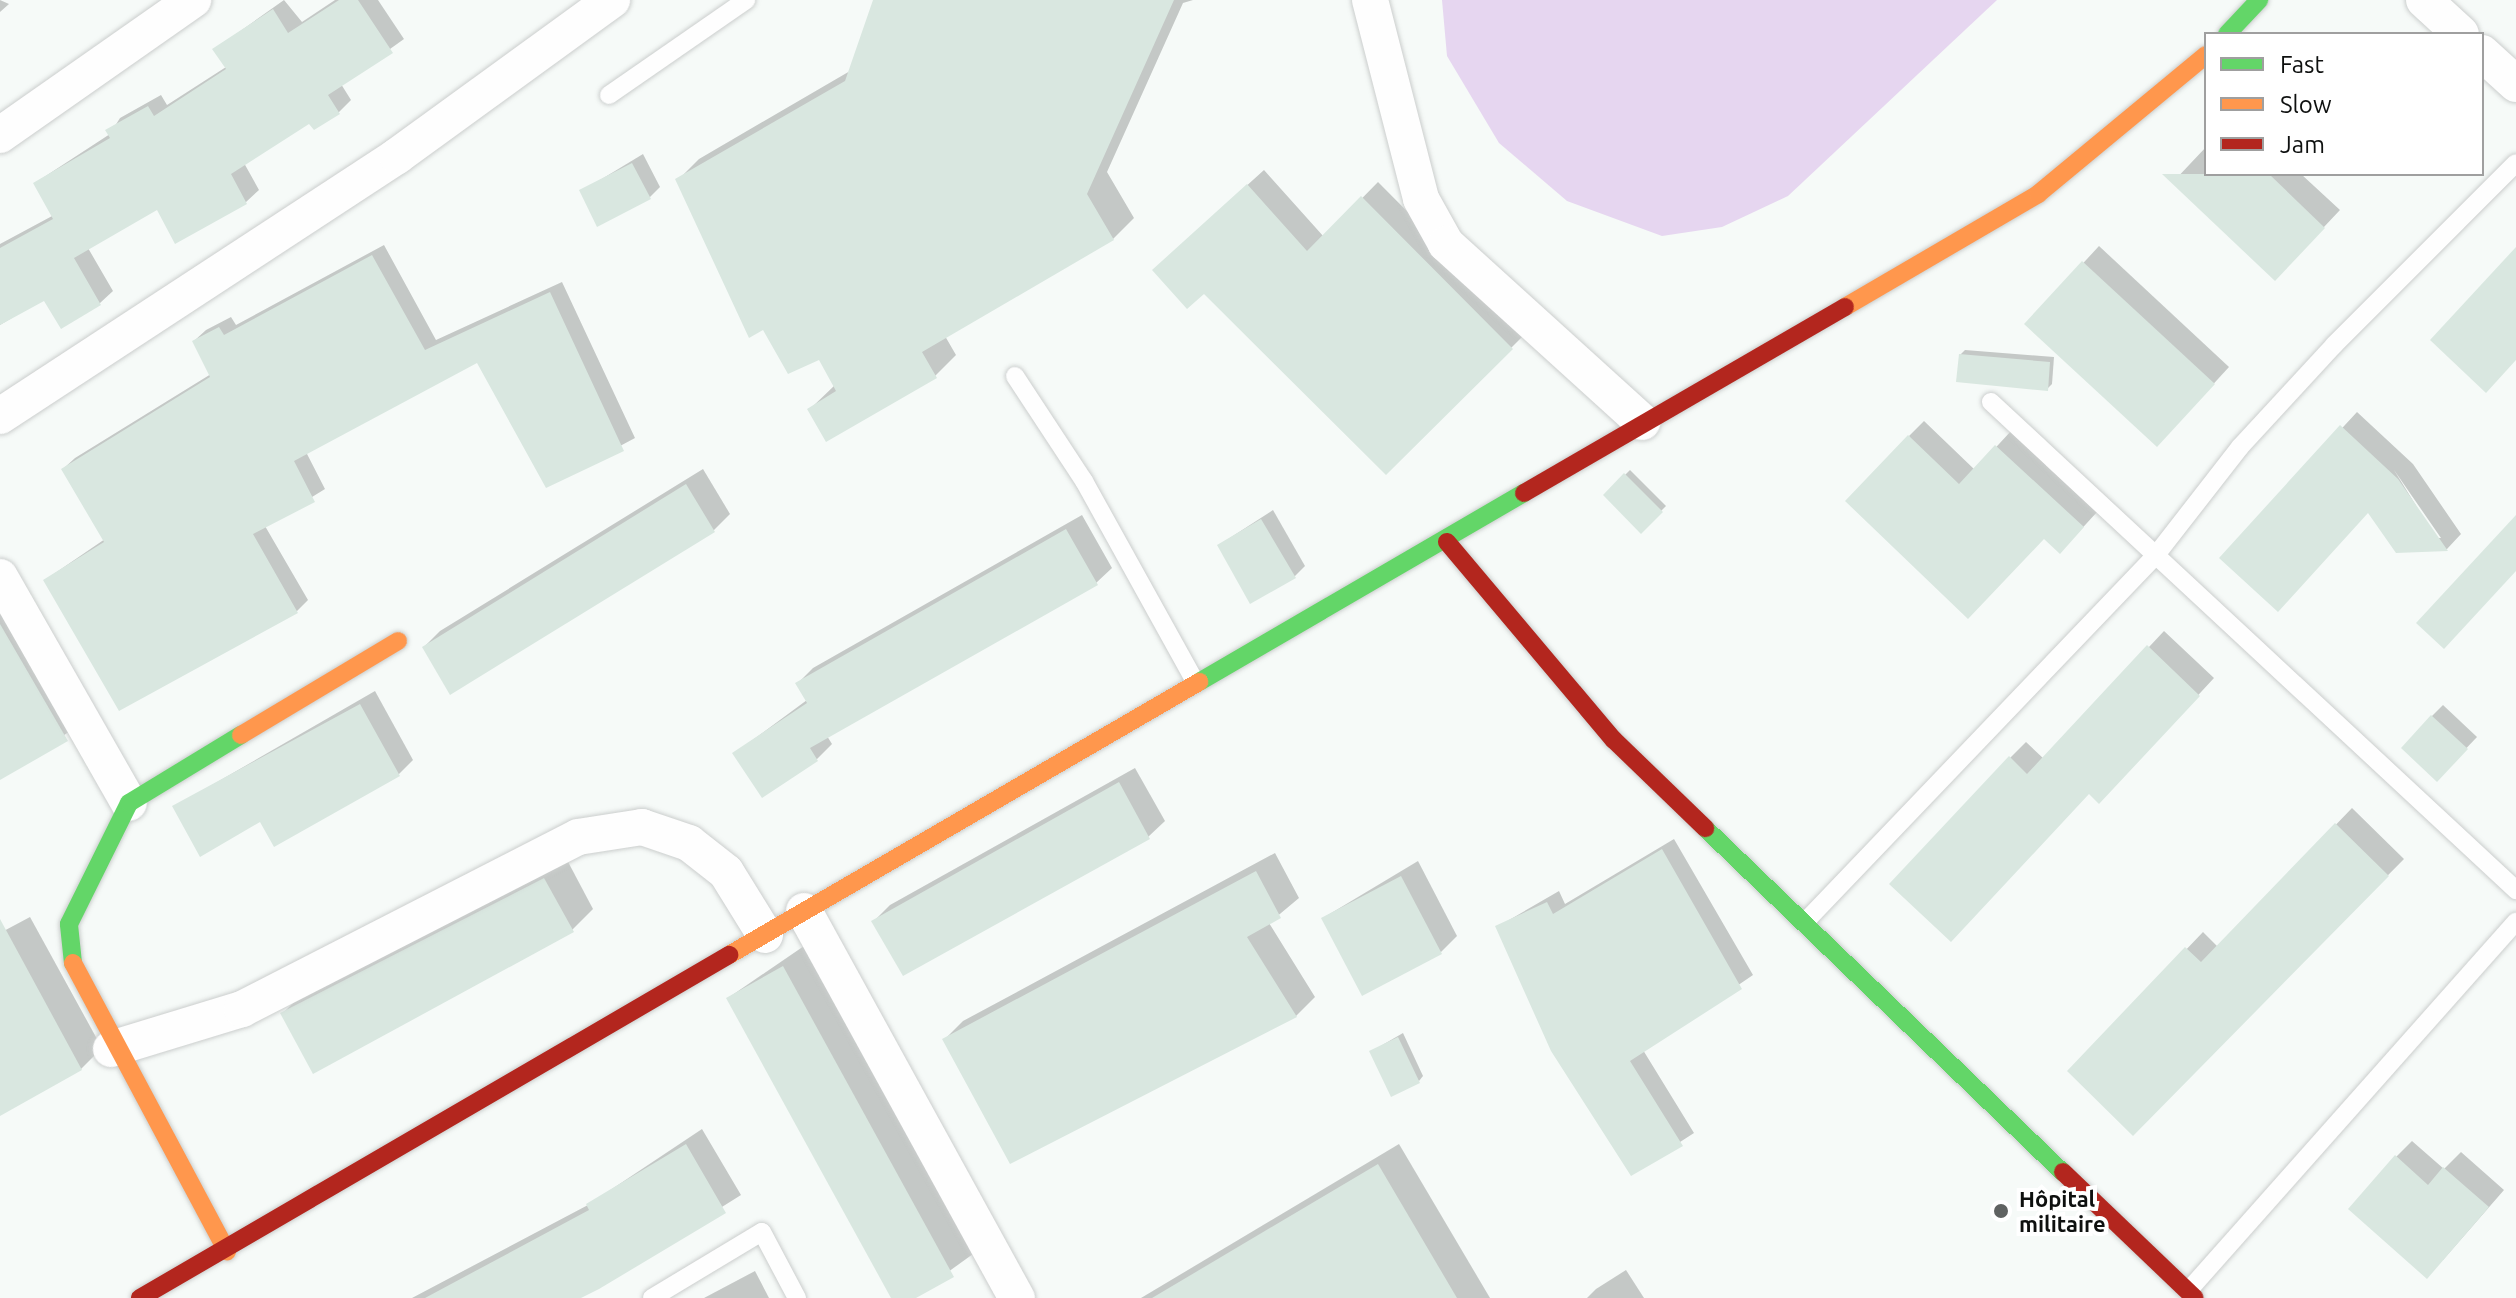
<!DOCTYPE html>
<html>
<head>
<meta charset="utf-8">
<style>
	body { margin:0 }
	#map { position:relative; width:2516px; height:1298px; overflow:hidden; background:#f6faf8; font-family:Ubuntu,sans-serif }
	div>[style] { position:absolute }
	.green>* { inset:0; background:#e6d6f0 }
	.shadow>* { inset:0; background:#0003 }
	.building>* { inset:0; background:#d9e7e0 }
	.roads { filter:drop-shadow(0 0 2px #cbcecd) drop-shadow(0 0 2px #cbcecd) }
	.lane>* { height:18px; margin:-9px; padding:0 9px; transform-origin:9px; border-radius:9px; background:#fefefe }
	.street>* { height:36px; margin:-18px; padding:0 18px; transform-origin:18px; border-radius:18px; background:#fefefe }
	.fast>* { height:18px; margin:-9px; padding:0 9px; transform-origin:9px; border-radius:9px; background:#63d668 }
	.slow>* { height:18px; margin:-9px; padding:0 9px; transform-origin:9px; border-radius:9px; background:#ff974d }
	.jam>* { height:18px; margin:-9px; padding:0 9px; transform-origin:9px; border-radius:9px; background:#b3261e }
	.dots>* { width:22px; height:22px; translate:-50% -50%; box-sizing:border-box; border:4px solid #fff; border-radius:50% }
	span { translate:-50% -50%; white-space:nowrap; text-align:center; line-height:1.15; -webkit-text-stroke:8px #fff; paint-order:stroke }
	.poi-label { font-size:22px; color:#0e100f; font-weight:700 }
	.left { translate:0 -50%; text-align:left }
	.legend { position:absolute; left:2204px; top:32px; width:280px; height:144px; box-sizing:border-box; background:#fff; border:2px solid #9f9f9f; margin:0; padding:10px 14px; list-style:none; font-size:24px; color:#0e100f }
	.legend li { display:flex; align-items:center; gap:16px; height:40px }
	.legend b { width:40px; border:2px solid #9f9f9f }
</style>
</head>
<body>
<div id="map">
	<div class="green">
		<div style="clip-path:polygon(1442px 0,1997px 0,1788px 196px,1722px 227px,1662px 236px,1567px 201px,1499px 143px,1447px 56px)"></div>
	</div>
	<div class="shadow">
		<div style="clip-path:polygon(0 0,9px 4px,0 12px)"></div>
		<div style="clip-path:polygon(284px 0,302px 22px,335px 0,378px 0,404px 39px,341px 84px,351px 100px,339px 112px,310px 121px,244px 163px,259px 190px,246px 202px,176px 241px,157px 208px,88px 248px,113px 291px,100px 303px,62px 326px,45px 298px,0 325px,0 244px,54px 215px,35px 183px,110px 134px,120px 118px,161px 95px,167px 105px,226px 67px,215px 49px)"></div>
		<div style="clip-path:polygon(875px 0,1193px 0,1183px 3px,1107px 172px,1134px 218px,1113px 239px,945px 336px,956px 355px,935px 376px,810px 409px,835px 385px,820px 357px,678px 180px,699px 159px,850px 71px)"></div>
		<div style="clip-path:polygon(2206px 147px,2206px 174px,2301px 174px,2340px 210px,2291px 262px,2173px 182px)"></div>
		<div style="clip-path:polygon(643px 154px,660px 187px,649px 198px,582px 191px)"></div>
		<div style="clip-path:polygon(1264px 170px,1324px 237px,1378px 182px,1527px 332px,1386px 473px,1170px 255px)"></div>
		<div style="clip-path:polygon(384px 245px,436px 340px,562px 282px,635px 438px,547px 485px,478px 360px,306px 452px,325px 489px,265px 526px,308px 600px,297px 611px,45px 580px,105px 539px,63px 469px,75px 458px,211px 374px,194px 341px,206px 330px,231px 317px,236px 325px)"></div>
		<div style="clip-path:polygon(2099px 246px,2229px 367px,2173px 428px,2027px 324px)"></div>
		<div style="clip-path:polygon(1965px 350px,2054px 357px,2052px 384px,2047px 389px,1960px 355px)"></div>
		<div style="clip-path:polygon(evenodd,2357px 412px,2413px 464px,2461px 534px,2447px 549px,2397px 551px,2369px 510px,2222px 558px,2357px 412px,2394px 470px,2441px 538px,2436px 538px,2394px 470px)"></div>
		<div style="clip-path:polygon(1924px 421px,1975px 470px,2011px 431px,2098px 511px,2075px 536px,2044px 536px,1983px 601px,1909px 436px)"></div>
		<div style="clip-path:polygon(703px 469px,730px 514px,714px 530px,451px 692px,424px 647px,440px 631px)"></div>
		<div style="clip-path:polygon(1630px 470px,1666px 506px,1641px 531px,1605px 495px)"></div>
		<div style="clip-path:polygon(1273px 510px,1305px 566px,1294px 577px,1219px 545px)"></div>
		<div style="clip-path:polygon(1082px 515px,1112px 568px,1096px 583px,827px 736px,832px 744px,817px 759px,735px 753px,807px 700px,798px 683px,813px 668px)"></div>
		<div style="clip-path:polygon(0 575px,85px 721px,0 778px)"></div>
		<div style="clip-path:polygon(2164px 631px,2214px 678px,2115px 785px,2089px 792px,1966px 923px,2010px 758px,2026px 742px,2044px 759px)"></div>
		<div style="clip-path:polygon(375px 691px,413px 760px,399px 774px,261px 819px,174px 807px)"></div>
		<div style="clip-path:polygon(2443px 705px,2477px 737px,2437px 779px,2432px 716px)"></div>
		<div style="clip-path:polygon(1135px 768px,1165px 821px,1148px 837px,874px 921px,890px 905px)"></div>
		<div style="clip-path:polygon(2352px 808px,2404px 859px,2133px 1133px,2070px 1071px,2203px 932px,2218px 947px)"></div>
		<div style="clip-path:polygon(1674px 839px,1753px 975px,1643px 1050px,1694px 1133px,1632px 1173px,1497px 927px,1559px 891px,1565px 904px)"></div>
		<div style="clip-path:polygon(1275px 853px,1299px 898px,1269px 923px,1315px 997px,1296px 1016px,944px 1040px,963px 1021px)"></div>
		<div style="clip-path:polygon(566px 858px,593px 909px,572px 930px,282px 1014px,303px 993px)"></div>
		<div style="clip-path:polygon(1418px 861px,1457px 936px,1441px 952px,1323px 918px)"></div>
		<div style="clip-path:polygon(30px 917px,102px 1048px,81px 1069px,0 1113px,0 933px)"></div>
		<div style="clip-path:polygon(804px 946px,973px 1254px,912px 1298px,893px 1298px,728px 998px)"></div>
		<div style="clip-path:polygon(1403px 1033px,1423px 1076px,1419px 1081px,1372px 1051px)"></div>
		<div style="clip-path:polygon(702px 1129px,741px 1195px,577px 1298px,412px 1298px,588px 1205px)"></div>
		<div style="clip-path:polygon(2412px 1141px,2444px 1169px,2461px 1152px,2504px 1190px,2443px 1260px,2396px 1157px)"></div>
		<div style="clip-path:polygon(1399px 1144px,1490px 1298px,1141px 1298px)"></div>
		<div style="clip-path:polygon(1626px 1270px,1644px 1298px,1587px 1298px,1596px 1289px)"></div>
		<div style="clip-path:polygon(755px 1271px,769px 1298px,704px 1298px)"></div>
	</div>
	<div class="building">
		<div style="clip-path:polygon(339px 0,358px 0,393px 53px,328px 95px,340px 114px,314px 130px,309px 124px,231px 174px,247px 204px,175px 244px,157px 210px,74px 258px,101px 305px,61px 329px,44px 301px,0 325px,0 248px,53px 219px,33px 183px,110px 138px,105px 130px,148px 106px,154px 116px,226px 69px,212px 49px,273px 9px,288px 33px)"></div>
		<div style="clip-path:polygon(873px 0,1174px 0,1087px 194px,1114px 240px,922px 352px,937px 378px,826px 442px,807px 409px,836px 391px,819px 360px,788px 374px,763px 330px,749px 338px,675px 179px,845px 81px)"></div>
		<div style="clip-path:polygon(632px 163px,651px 199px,597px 227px,579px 190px)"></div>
		<div style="clip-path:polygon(2162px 174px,2269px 174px,2325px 228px,2275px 281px)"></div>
		<div style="clip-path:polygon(1247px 184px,1307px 251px,1361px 196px,1513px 349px,1386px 475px,1204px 294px,1187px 309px,1152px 270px)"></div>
		<div style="clip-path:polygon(2516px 247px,2516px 360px,2486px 393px,2430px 340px)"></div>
		<div style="clip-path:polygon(372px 255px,425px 350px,550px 292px,624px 451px,546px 488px,477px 363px,294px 461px,315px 502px,253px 534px,298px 613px,119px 711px,43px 580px,104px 542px,61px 469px,210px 377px,192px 341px,219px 327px,224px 335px)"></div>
		<div style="clip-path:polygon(2082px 261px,2215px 384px,2157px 447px,2024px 324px)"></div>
		<div style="clip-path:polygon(1959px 354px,2050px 362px,2048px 391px,1956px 382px)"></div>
		<div style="clip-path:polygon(2340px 425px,2398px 479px,2448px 551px,2396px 553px,2368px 513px,2278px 612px,2219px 558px)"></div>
		<div style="clip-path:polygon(1908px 435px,1959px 484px,1995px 445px,2084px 527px,2060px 554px,2044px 539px,1968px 619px,1845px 501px)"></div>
		<div style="clip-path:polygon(1624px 473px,1663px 512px,1641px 534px,1603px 495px)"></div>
		<div style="clip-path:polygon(686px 484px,715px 532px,450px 695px,422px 647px)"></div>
		<div style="clip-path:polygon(2516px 515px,2516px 571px,2444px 649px,2416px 623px)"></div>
		<div style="clip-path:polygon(1261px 519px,1296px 578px,1250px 604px,1217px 545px)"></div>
		<div style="clip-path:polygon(1066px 529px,1098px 585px,810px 748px,818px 761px,762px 798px,732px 753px,807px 703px,795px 683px)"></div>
		<div style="clip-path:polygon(0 624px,68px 741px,0 780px)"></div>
		<div style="clip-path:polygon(2147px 645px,2200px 696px,2099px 804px,2089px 794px,1951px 942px,1889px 884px,2009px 756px,2027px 774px)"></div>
		<div style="clip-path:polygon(360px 704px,400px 776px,274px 847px,260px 822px,200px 857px,172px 806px)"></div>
		<div style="clip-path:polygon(2431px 715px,2468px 749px,2437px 782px,2401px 748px)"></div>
		<div style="clip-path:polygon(1119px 782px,1150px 839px,903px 976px,871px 921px)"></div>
		<div style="clip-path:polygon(2335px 823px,2389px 876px,2133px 1136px,2067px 1071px,2185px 947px,2201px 962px)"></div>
		<div style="clip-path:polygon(1662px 849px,1742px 989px,1630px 1061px,1683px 1146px,1631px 1176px,1551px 1051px,1495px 926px,1547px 902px,1553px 914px)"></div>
		<div style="clip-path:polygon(1256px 871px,1281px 918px,1247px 937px,1297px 1017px,1010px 1164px,942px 1039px)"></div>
		<div style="clip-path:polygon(1401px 876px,1442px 954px,1362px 996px,1321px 918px)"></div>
		<div style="clip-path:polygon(544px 878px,574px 932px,313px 1074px,280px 1013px)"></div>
		<div style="clip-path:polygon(0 919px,82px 1070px,0 1116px)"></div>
		<div style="clip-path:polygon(783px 966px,954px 1277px,916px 1298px,891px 1298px,726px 998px)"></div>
		<div style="clip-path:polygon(1398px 1037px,1420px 1083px,1391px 1097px,1369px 1051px)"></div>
		<div style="clip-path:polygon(686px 1144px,726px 1213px,599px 1289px,581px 1298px,425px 1298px,589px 1210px,586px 1204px)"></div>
		<div style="clip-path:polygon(2395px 1155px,2428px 1185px,2443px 1167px,2489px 1207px,2427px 1279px,2348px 1209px)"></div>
		<div style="clip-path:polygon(1378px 1164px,1457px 1298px,1152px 1298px)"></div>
	</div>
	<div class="roads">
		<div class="lane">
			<div style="left:609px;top:95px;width:167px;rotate:-34.7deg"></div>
			<div style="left:1015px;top:376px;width:126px;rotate:56.7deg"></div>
			<div style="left:1084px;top:481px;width:231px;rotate:61deg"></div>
			<div style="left:1991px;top:402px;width:717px;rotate:42.91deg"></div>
			<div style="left:1804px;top:923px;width:509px;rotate:-46.27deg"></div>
			<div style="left:2156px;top:555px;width:137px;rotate:-52.1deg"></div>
			<div style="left:2240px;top:447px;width:139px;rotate:-47.3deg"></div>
			<div style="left:2334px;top:345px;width:257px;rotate:-45deg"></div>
			<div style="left:2188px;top:1291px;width:494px;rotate:-48.4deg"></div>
			<div style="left:652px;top:1298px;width:128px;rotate:-31deg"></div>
			<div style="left:762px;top:1232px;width:75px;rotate:62.1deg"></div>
		</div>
		<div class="street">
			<div style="left:1370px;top:0;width:205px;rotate:75.6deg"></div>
			<div style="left:1421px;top:199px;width:51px;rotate:60.9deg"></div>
			<div style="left:1446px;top:244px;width:265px;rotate:42.2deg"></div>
			<div style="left:2424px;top:0;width:50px;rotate:42.6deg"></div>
			<div style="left:2482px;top:53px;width:46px;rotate:42.4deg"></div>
			<div style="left:0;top:135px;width:236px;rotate:-35deg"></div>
			<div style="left:0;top:416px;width:475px;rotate:-33.2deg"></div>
			<div style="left:397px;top:156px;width:266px;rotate:-36deg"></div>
			<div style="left:0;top:577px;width:260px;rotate:60.3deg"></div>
			<div style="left:804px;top:911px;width:442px;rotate:61.2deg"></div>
			<div style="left:111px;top:1049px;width:137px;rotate:-17deg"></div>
			<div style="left:242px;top:1009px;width:377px;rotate:-27.1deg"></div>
			<div style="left:578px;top:837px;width:65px;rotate:-8.9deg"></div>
			<div style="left:642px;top:827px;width:50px;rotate:18.8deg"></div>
			<div style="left:689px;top:843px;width:47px;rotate:38.1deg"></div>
			<div style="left:726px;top:872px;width:74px;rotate:58.2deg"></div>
		</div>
		<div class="fast">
			<div style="left:2227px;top:34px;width:47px;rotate:-46.7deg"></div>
			<div style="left:1199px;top:682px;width:376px;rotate:-30.2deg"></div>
			<div style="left:1705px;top:828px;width:496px;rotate:43.9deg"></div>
			<div style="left:73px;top:963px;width:39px;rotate:-96deg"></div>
			<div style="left:69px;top:924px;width:135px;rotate:-63.6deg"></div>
			<div style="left:129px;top:803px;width:131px;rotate:-31.3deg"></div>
		</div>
		<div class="slow">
			<div style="left:1845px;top:307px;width:224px;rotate:-30.3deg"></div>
			<div style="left:2038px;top:194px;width:218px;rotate:-39.6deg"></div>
			<div style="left:241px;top:735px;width:183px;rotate:-30.9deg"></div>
			<div style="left:729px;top:955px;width:544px;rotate:-30.15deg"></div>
			<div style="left:73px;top:963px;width:327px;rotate:61.9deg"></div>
		</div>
		<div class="jam">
			<div style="left:1524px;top:493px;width:371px;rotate:-30.1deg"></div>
			<div style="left:1447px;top:542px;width:259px;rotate:49.9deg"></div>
			<div style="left:1614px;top:740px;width:127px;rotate:44deg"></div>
			<div style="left:2063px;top:1172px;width:182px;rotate:43.7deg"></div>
			<div style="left:140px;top:1298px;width:682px;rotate:-30.21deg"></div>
		</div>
	</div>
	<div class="dots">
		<div style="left:2001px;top:1211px;background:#5f6261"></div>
	</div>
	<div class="poi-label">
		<span class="left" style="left:2019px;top:1211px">Hôpital<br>militaire</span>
	</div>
	<ul class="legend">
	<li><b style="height:10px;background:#63d668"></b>Fast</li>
	<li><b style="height:10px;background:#ff974d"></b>Slow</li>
	<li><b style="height:10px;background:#b3261e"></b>Jam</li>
	</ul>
</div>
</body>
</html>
